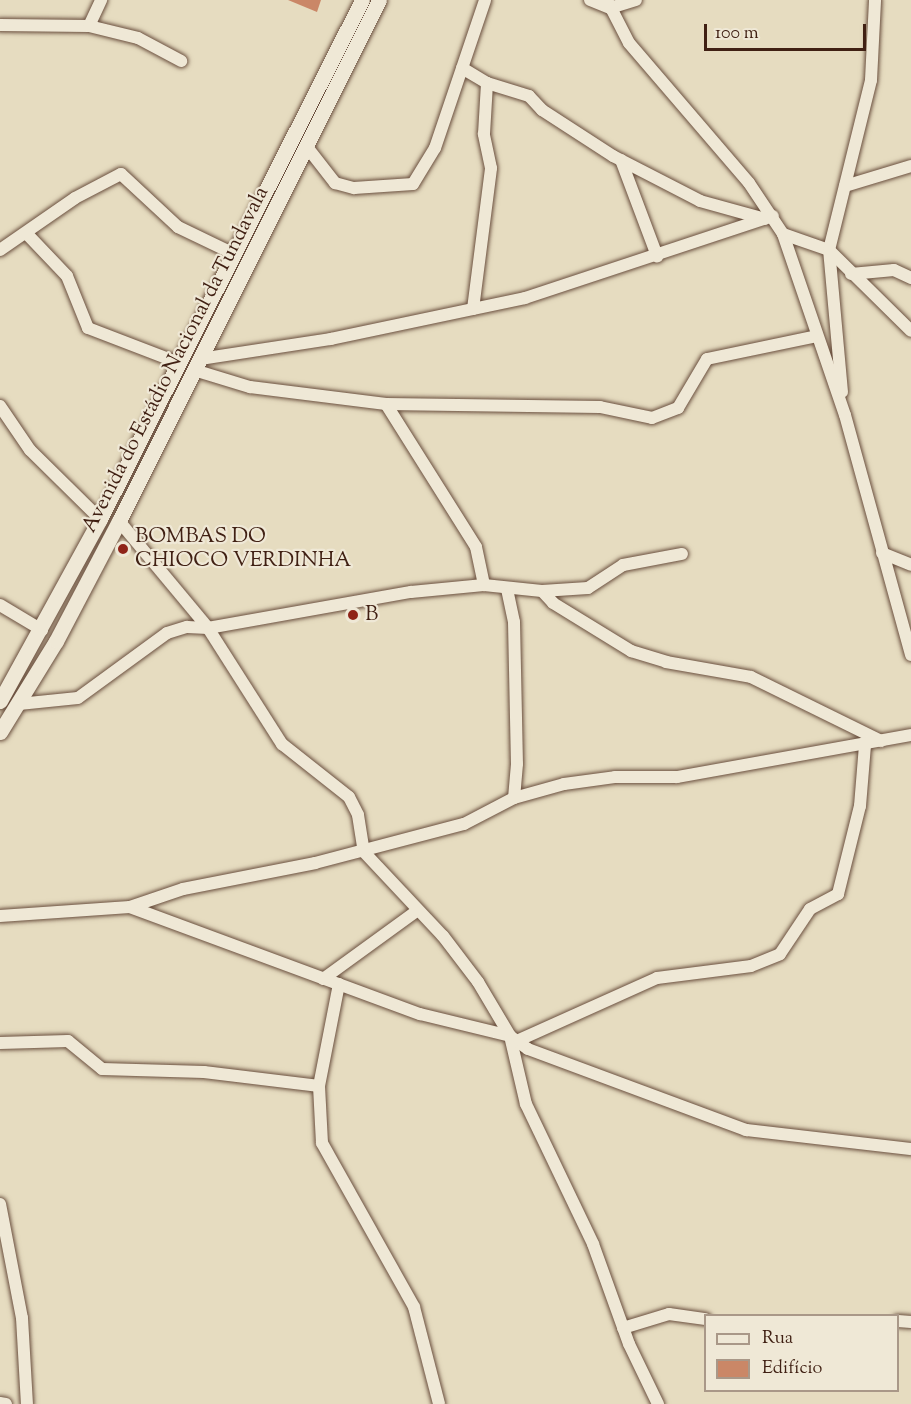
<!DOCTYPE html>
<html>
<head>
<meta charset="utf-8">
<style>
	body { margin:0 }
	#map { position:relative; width:911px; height:1404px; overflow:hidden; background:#e6dcc0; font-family:"Sorts Mill Goudy",serif }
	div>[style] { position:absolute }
	.building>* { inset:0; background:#ca8767 }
	.roads { filter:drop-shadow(0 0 2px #6a4f3e) drop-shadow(0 0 2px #6a4f3e) }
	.minor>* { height:12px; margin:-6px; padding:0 6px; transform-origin:6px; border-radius:6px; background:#efe8d6 }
	.tertiary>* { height:15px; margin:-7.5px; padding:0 7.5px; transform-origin:7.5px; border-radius:7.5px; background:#efe8d6 }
	.dots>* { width:16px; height:16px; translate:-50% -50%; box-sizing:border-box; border:3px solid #efe8d6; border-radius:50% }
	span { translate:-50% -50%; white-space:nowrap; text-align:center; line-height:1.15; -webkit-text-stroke:4.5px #efe8d6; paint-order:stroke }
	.street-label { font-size:21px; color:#402013 }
	.poi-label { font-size:21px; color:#402013 }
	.left { translate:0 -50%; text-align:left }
	.legend { position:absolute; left:704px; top:1314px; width:195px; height:78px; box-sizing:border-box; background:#efe8d6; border:2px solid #a99888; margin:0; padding:8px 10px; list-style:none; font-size:18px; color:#402013 }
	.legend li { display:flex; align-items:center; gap:12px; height:30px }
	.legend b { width:30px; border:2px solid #a99888 }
	.scale { position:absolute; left:704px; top:24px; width:162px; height:27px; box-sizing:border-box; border:3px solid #402013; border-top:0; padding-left:8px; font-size:18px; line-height:21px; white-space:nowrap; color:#402013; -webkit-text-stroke:4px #efe8d6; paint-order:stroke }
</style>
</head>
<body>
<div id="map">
	<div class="building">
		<div style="clip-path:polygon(288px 0,321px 0,317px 12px)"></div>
	</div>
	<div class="roads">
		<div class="minor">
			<div style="left:590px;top:0;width:22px;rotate:22deg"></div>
			<div style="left:610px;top:8px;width:27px;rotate:-17deg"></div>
			<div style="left:607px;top:0;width:48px;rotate:62.9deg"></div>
			<div style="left:629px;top:43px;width:184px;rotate:49.4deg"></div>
			<div style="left:749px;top:183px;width:61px;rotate:56.3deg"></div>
			<div style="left:783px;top:234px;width:191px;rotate:71.1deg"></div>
			<div style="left:845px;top:415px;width:249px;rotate:74.6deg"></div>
			<div style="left:0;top:25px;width:89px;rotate:0.6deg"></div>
			<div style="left:89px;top:26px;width:50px;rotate:13.8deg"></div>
			<div style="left:138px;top:38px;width:49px;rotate:28.1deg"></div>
			<div style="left:89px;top:26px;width:29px;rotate:-65deg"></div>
			<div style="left:462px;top:68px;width:29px;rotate:31deg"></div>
			<div style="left:487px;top:83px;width:44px;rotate:17.2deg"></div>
			<div style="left:529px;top:96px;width:19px;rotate:47deg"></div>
			<div style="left:542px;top:110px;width:85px;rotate:32.9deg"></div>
			<div style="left:613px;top:156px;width:98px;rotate:27.3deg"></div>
			<div style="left:700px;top:201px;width:67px;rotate:15.5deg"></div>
			<div style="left:307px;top:147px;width:46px;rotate:52.1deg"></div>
			<div style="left:335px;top:183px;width:20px;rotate:15deg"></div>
			<div style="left:354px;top:188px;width:59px;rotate:-3.9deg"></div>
			<div style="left:413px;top:184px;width:42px;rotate:-58.6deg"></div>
			<div style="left:435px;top:148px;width:156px;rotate:-71.3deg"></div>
			<div style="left:621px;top:160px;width:103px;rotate:69.4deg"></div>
			<div style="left:845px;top:186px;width:69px;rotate:-16.9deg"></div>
			<div style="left:27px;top:234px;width:58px;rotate:46.4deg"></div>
			<div style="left:67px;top:276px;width:56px;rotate:68deg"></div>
			<div style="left:88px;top:328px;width:97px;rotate:21deg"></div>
			<div style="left:783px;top:234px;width:49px;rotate:19.2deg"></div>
			<div style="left:829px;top:250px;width:115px;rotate:44.6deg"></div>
			<div style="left:0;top:250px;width:91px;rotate:-34.7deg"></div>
			<div style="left:75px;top:198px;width:52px;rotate:-27.6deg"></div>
			<div style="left:121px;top:174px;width:78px;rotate:42.9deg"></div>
			<div style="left:178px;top:227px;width:62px;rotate:25.7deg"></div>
			<div style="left:851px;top:274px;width:43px;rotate:-5.3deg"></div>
			<div style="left:894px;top:270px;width:19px;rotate:25deg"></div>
			<div style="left:473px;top:309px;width:142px;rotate:-82.7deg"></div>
			<div style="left:491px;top:168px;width:35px;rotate:-102deg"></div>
			<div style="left:484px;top:134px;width:51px;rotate:-86.6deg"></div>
			<div style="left:200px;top:359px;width:133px;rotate:-8.7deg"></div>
			<div style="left:331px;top:339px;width:198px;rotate:-11.9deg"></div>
			<div style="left:525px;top:298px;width:261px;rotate:-18.3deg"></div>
			<div style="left:194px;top:370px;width:59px;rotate:16.9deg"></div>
			<div style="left:250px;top:387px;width:137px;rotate:7.1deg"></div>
			<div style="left:386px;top:404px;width:214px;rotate:0.8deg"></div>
			<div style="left:600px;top:407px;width:53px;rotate:11.9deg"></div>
			<div style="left:652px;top:418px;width:28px;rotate:-21deg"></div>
			<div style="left:678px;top:408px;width:57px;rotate:-59.4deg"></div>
			<div style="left:707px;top:359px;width:112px;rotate:-11.8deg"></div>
			<div style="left:842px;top:392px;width:143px;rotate:-95.2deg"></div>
			<div style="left:829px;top:250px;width:175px;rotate:-76.1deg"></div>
			<div style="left:871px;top:80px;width:80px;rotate:-87.1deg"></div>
			<div style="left:386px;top:404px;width:169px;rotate:57.8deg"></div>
			<div style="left:476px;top:547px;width:39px;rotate:78deg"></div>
			<div style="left:0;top:406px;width:53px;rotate:55.7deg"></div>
			<div style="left:30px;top:450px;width:98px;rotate:44.6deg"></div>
			<div style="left:119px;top:521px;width:139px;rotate:50.2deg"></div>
			<div style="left:208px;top:628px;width:138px;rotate:57.5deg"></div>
			<div style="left:282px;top:744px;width:85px;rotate:38.3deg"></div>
			<div style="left:349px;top:797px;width:20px;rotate:63deg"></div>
			<div style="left:358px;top:815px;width:37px;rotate:81deg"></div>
			<div style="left:364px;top:852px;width:115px;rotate:46.8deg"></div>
			<div style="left:443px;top:936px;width:58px;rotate:52.7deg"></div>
			<div style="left:478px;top:982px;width:63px;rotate:59.3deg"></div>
			<div style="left:510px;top:1036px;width:70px;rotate:76.8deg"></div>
			<div style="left:526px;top:1104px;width:155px;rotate:64.4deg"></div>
			<div style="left:593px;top:1244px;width:106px;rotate:70.2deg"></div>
			<div style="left:629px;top:1344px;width:67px;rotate:64.2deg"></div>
			<div style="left:882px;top:553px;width:31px;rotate:22deg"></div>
			<div style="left:507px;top:589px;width:34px;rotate:78deg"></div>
			<div style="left:514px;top:622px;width:142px;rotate:88.8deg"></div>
			<div style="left:517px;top:764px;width:34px;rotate:95deg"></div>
			<div style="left:542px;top:591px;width:16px;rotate:47deg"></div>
			<div style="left:553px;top:603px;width:92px;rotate:31.6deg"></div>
			<div style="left:631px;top:651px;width:37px;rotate:17deg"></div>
			<div style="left:666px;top:662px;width:86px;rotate:10deg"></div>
			<div style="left:751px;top:677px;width:145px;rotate:26.2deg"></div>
			<div style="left:0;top:605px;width:49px;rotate:30.8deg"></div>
			<div style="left:19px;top:704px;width:59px;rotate:-5.8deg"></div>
			<div style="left:78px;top:698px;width:110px;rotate:-36.1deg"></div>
			<div style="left:167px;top:633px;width:21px;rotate:-17deg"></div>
			<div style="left:187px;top:627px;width:21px;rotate:3deg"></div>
			<div style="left:208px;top:628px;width:206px;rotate:-10.1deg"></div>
			<div style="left:411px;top:592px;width:73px;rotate:-5.5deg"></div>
			<div style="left:484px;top:585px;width:58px;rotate:5.9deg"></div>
			<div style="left:542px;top:591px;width:46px;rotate:-3.7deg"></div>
			<div style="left:588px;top:588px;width:42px;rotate:-33.3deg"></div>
			<div style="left:623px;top:565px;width:60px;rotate:-10.6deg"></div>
			<div style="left:130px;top:907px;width:56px;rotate:-18.8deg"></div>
			<div style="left:183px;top:889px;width:135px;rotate:-11.1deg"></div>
			<div style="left:315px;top:863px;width:154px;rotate:-14.7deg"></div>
			<div style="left:464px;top:824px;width:56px;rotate:-27.5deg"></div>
			<div style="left:514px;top:798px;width:52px;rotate:-15.6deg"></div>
			<div style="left:564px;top:784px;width:51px;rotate:-7.8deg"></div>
			<div style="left:615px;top:777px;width:62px"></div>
			<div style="left:677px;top:777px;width:238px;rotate:-10.2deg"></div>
			<div style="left:0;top:916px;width:130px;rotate:-4deg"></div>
			<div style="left:130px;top:907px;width:309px;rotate:20.3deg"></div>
			<div style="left:420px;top:1014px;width:93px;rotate:13.7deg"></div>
			<div style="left:510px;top:1036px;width:22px;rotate:36deg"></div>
			<div style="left:528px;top:1049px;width:233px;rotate:20.4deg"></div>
			<div style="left:746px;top:1130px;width:166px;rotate:6.6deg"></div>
			<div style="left:323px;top:979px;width:117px;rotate:-36deg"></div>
			<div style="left:339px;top:984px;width:104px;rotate:101.1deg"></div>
			<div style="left:319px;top:1086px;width:57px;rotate:87deg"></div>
			<div style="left:322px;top:1143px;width:188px;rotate:60.7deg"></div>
			<div style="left:414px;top:1307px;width:100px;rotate:75.5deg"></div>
			<div style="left:519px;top:1040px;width:151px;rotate:-24.2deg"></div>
			<div style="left:657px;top:978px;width:95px;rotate:-7.3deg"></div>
			<div style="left:751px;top:966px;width:31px;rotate:-22deg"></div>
			<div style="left:780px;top:954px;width:54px;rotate:-56.3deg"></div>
			<div style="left:810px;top:909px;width:32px;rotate:-28deg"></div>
			<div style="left:838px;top:894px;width:91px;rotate:-76deg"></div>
			<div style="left:860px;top:806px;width:61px;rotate:-85.3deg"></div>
			<div style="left:0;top:1043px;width:68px;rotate:-1.7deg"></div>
			<div style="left:68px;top:1041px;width:44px;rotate:39.5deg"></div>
			<div style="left:102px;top:1069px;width:102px;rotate:1.7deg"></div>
			<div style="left:204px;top:1072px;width:116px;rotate:6.9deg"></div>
			<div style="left:0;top:1204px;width:116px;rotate:79.1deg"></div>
			<div style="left:22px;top:1318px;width:86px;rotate:86.7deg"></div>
			<div style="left:898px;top:1321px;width:13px;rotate:4deg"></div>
			<div style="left:623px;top:1328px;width:48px;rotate:-16.9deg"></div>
			<div style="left:669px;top:1314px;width:37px;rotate:8deg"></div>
			<div style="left:0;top:1403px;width:6px;rotate:9deg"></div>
		</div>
		<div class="tertiary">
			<div style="left:0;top:701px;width:208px;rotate:-61.2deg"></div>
			<div style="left:100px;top:519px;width:581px;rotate:-63.21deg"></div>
			<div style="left:0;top:732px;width:107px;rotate:-58.4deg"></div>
			<div style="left:56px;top:641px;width:136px;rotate:-62.3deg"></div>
			<div style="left:119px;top:521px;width:582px;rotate:-63.48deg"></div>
		</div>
	</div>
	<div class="dots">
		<div style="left:123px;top:549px;background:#8f2418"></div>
		<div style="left:353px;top:615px;background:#8f2418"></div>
	</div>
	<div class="street-label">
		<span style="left:176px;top:360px;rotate:-63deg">Avenida do Estádio Nacional da Tundavala</span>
	</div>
	<div class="poi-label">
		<span class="left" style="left:135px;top:549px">BOMBAS DO<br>CHIOCO VERDINHA</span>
		<span class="left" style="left:365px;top:615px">B</span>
	</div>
	<ul class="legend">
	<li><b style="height:8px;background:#efe8d6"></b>Rua</li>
	<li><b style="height:16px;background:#ca8767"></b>Edifício</li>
	</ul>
	<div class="scale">100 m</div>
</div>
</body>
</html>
